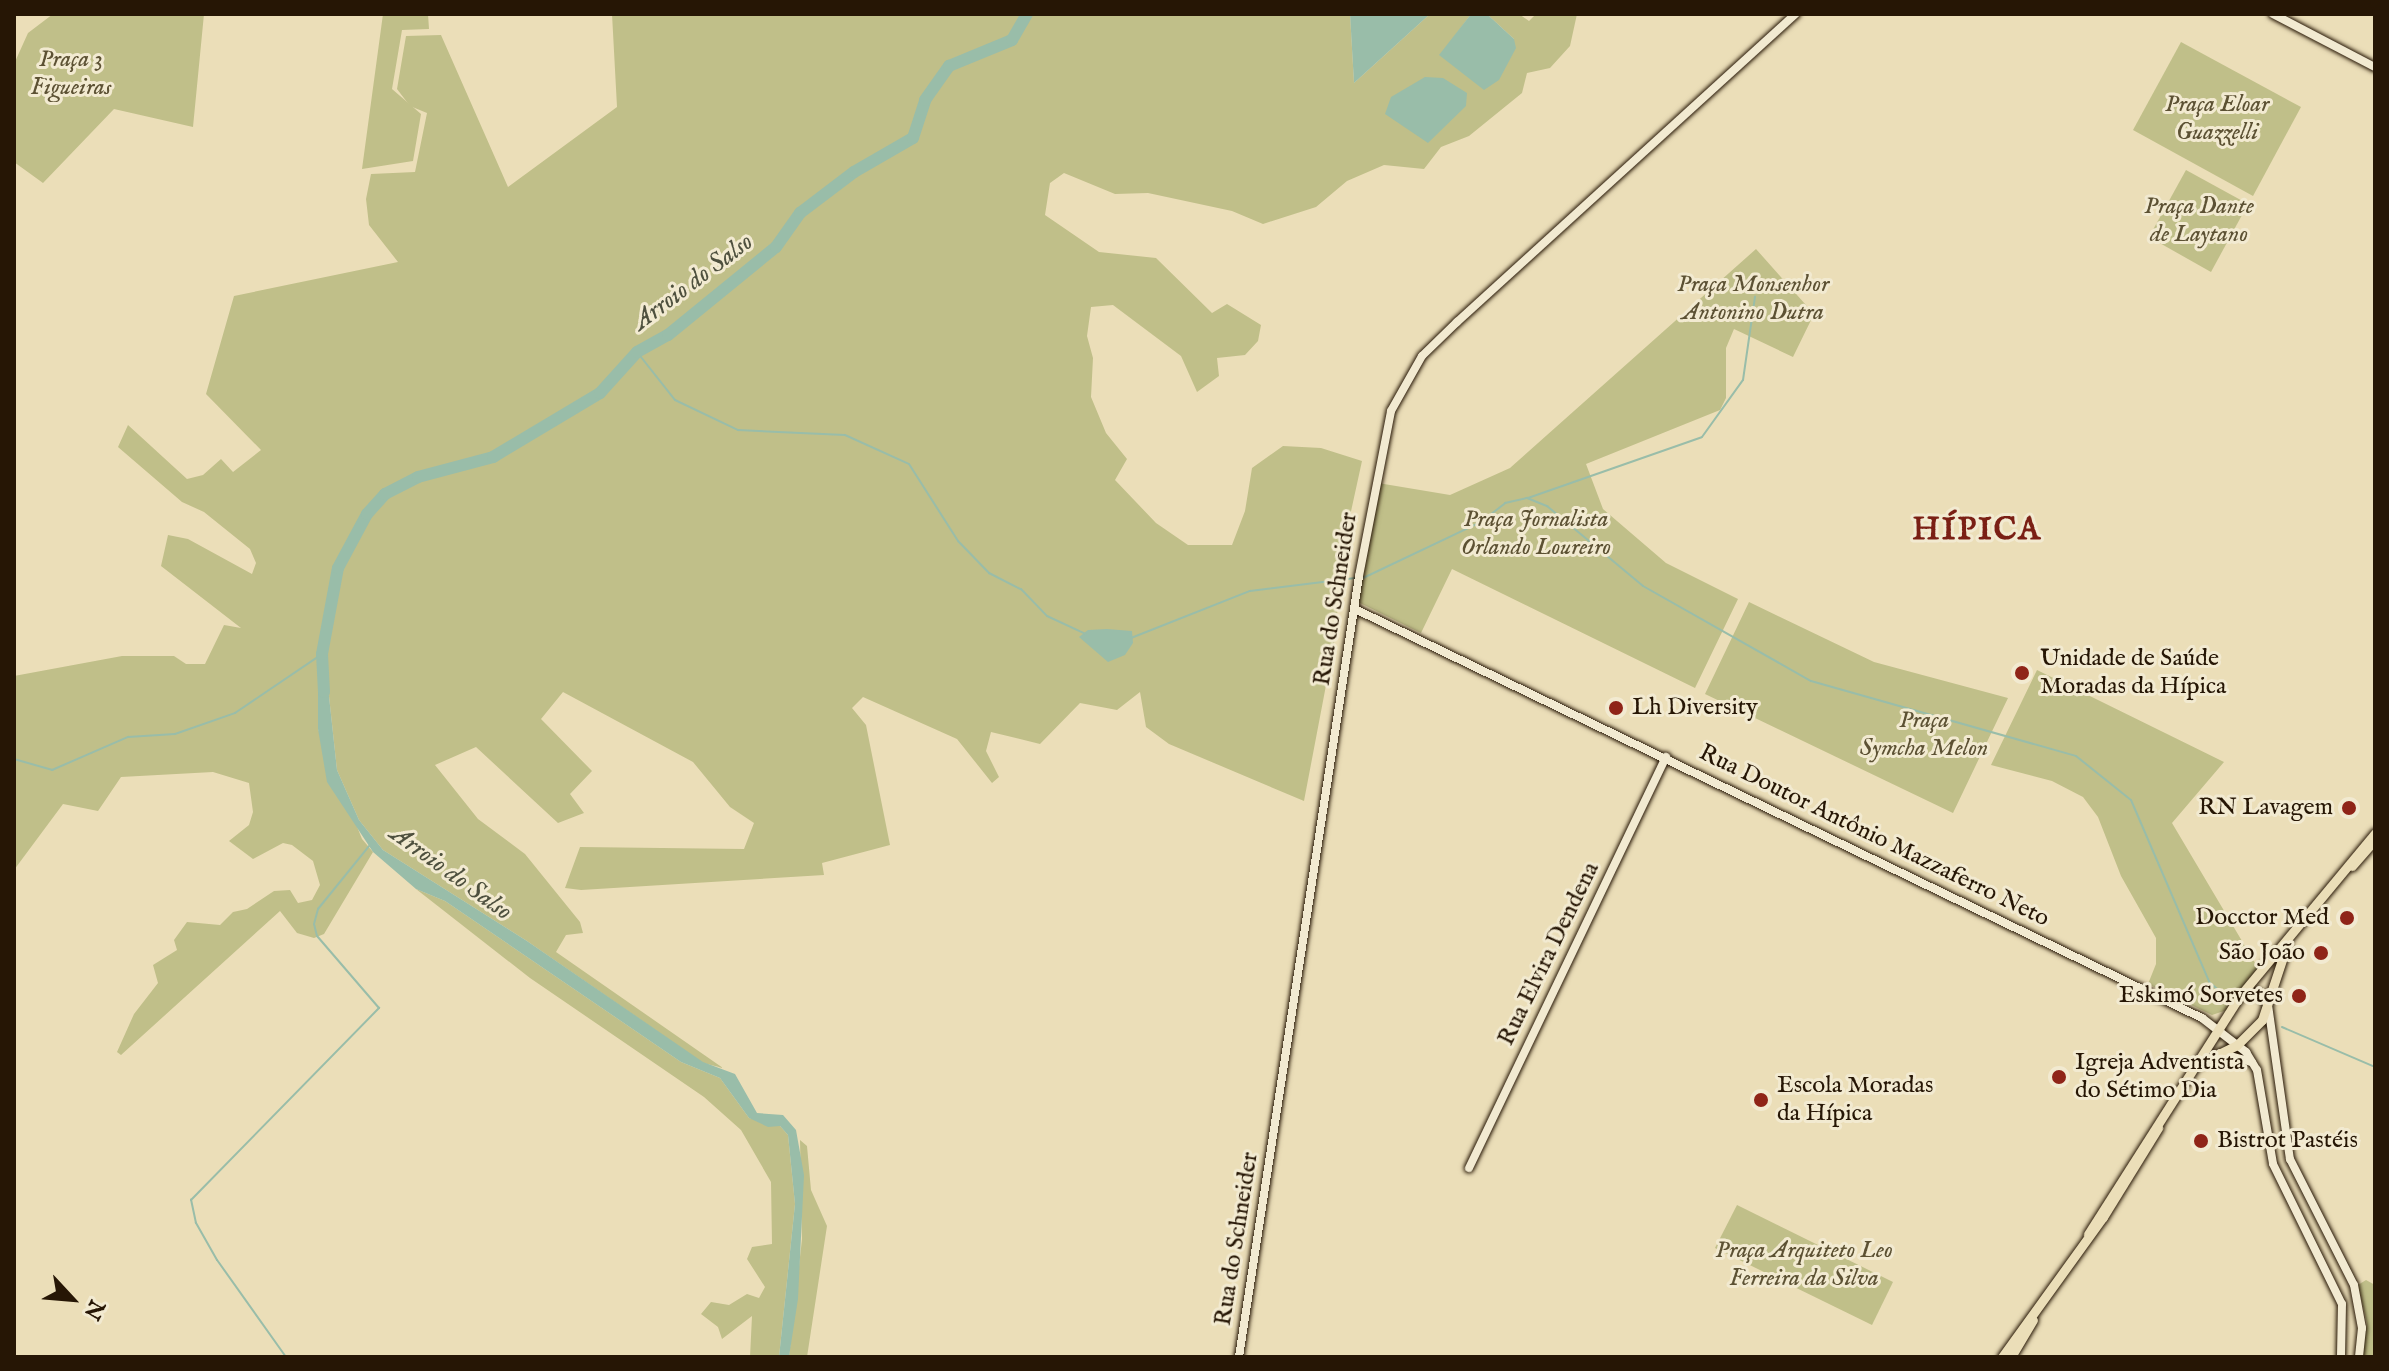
<!DOCTYPE html>
<html>
<head>
<meta charset="utf-8">
<style>
	body { margin:0 }
	#map { position:relative; width:2389px; height:1371px; overflow:hidden; background:#ebdeb8; font-family:"IM FELL English",serif }
	div>[style] { position:absolute }
	.green>* { inset:0; background:#c0bf89 }
	.water>* { inset:0; background:#99bda9 }
	.stream>* { height:2px; margin:-1px; padding:0 1px; transform-origin:1px; border-radius:1px; background:#99bda9 }
	.river>* { height:12px; margin:-6px; padding:0 6px; transform-origin:6px; border-radius:6px; background:#99bda9 }
	.roads { filter:drop-shadow(0 0 2px #261605) drop-shadow(0 0 2px #261605) }
	.secondary>* { height:8px; margin:-4px; padding:0 4px; transform-origin:4px; border-radius:4px; background:#f2ead1 }
	.primary>* { height:9px; margin:-4.5px; padding:0 4.5px; transform-origin:4.5px; border-radius:4.5px; background:#ebdeb8 }
	.dots>* { width:22px; height:22px; translate:-50% -50%; box-sizing:border-box; border:4px solid #f2ead1; border-radius:50% }
	span { translate:-50% -50%; white-space:nowrap; text-align:center; line-height:1.15; -webkit-text-stroke:6px #f2ead1; paint-order:stroke }
	.park-label { font-size:24px; color:#5c5133; font-style:italic }
	.street-label { font-size:24px; color:#261605 }
	.poi-label { font-size:24px; color:#261605 }
	.left { translate:0 -50%; text-align:left }
	.right { translate:-100% -50%; text-align:right }
	.water-label { font-size:26px; color:#4e503e; font-style:italic }
	.district-label { font-size:32px; color:#7a1f14; font-weight:700; letter-spacing:2px }
	.frame { position:absolute; inset:0; border:16px solid #261605; pointer-events:none }
	.north { position:absolute; left:32px; top:1259px; width:80px; height:80px; -webkit-text-stroke:6px #f2ead1; paint-order:stroke; rotate:116deg; font-size:22px; font-weight:700; line-height:32px; text-align:center; color:#261605 }
	.north::after { content:''; display:block; margin:auto; width:28px; height:36px; background:#261605; clip-path:polygon(50% 0,100% 100%,50% 72%,0 100%) }
</style>
</head>
<body>
<div id="map">
	<div class="green">
		<div style="clip-path:polygon(53px 14px,204px 14px,193px 127px,114px 109px,43px 183px,14px 162px,14px 64px,28px 33px)"></div>
		<div style="clip-path:polygon(383px 14px,428px 14px,429px 29px,402px 30px,392px 89px,421px 114px,413px 161px,362px 169px)"></div>
		<div style="clip-path:polygon(612px 14px,1350px 14px,1354px 83px,1430px 14px,1471px 14px,1440px 56px,1514px 39px,1487px 14px,1519px 14px,1529px 21px,1536px 14px,1577px 14px,1570px 46px,1550px 68px,1527px 73px,1522px 93px,1469px 136px,1441px 147px,1424px 169px,1384px 165px,1347px 181px,1316px 207px,1263px 224px,1232px 211px,1148px 193px,1115px 194px,1064px 173px,1050px 183px,1045px 215px,1099px 252px,1156px 258px,1212px 313px,1227px 304px,1261px 325px,1258px 341px,1245px 355px,1217px 358px,1219px 376px,1197px 392px,1181px 356px,1113px 305px,1091px 307px,1087px 336px,1093px 358px,1091px 397px,1106px 433px,1127px 459px,1115px 480px,1156px 523px,1188px 545px,1232px 545px,1245px 511px,1252px 468px,1283px 446px,1321px 448px,1362px 461px,1343px 548px,1335px 638px,1304px 801px,1169px 744px,1146px 727px,1140px 692px,1117px 710px,1080px 703px,1040px 744px,991px 732px,986px 751px,999px 777px,992px 783px,957px 739px,863px 697px,852px 708px,866px 725px,890px 845px,822px 863px,824px 875px,581px 890px,565px 888px,580px 847px,744px 849px,754px 823px,730px 807px,693px 762px,563px 692px,541px 719px,592px 771px,570px 794px,584px 813px,558px 823px,476px 747px,435px 765px,478px 819px,525px 854px,580px 922px,583px 933px,566px 935px,556px 952px,723px 1068px,703px 1063px,527px 941px,383px 850px,359px 820px,337px 770px,328px 687px,318px 729px,362px 839px,373px 852px,324px 934px,314px 938px,297px 933px,280px 911px,121px 1055px,117px 1052px,134px 1014px,158px 983px,153px 965px,177px 950px,174px 940px,187px 922px,220px 925px,233px 912px,247px 909px,274px 891px,290px 890px,298px 903px,312px 900px,320px 885px,313px 861px,292px 845px,283px 843px,253px 859px,229px 841px,249px 825px,253px 812px,249px 783px,213px 772px,121px 777px,98px 811px,63px 804px,14px 870px,14px 676px,122px 656px,174px 656px,186px 664px,205px 664px,224px 625px,241px 628px,161px 566px,168px 535px,188px 539px,252px 574px,256px 563px,250px 549px,204px 512px,182px 502px,118px 447px,128px 425px,187px 479px,203px 475px,221px 459px,233px 472px,261px 450px,206px 394px,234px 296px,398px 262px,369px 225px,366px 199px,371px 174px,415px 172px,427px 113px,410px 106px,397px 89px,406px 36px,441px 35px,508px 187px,617px 107px)"></div>
		<div style="clip-path:polygon(2181px 42px,2301px 107px,2253px 196px,2133px 130px)"></div>
		<div style="clip-path:polygon(2186px 170px,2248px 204px,2211px 272px,2149px 237px)"></div>
		<div style="clip-path:polygon(1756px 249px,1814px 314px,1793px 357px,1734px 329px,1726px 348px,1726px 398px,1720px 410px,1586px 464px,1603px 509px,1666px 563px,1738px 599px,1695px 688px,1452px 569px,1421px 633px,1358px 602px,1378px 483px,1450px 495px,1510px 468px)"></div>
		<div style="clip-path:polygon(1749px 602px,1874px 662px,2008px 698px,1953px 813px,1705px 694px)"></div>
		<div style="clip-path:polygon(2037px 670px,2224px 762px,2172px 823px,2258px 968px,2227px 1010px,2212px 1015px,2148px 984px,2156px 964px,2156px 938px,2121px 876px,2098px 817px,2083px 797px,2052px 781px,1991px 765px)"></div>
		<div style="clip-path:polygon(416px 889px,445px 901px,681px 1062px,720px 1078px,749px 1118px,780px 1126px,788px 1135px,795px 1204px,779px 1357px,750px 1357px,752px 1316px,722px 1339px,718px 1327px,701px 1314px,711px 1302px,729px 1305px,747px 1294px,759px 1298px,765px 1287px,747px 1259px,752px 1247px,772px 1244px,771px 1182px,741px 1130px,704px 1097px,530px 978px)"></div>
		<div style="clip-path:polygon(800px 1140px,807px 1146px,811px 1190px,827px 1226px,807px 1357px,789px 1357px,802px 1239px)"></div>
		<div style="clip-path:polygon(1737px 1205px,1893px 1282px,1872px 1325px,1715px 1248px)"></div>
		<div style="clip-path:polygon(2366px 1280px,2375px 1285px,2375px 1357px,2362px 1357px,2367px 1323px,2358px 1285px)"></div>
	</div>
	<div class="water">
		<div style="clip-path:polygon(1350px 14px,1430px 14px,1354px 83px)"></div>
		<div style="clip-path:polygon(1471px 14px,1487px 14px,1514px 39px,1516px 48px,1499px 80px,1484px 90px,1439px 55px)"></div>
		<div style="clip-path:polygon(1425px 77px,1443px 78px,1467px 93px,1466px 106px,1428px 143px,1385px 114px,1391px 97px)"></div>
		<div style="clip-path:polygon(1107px 629px,1132px 631px,1133px 643px,1125px 655px,1108px 662px,1079px 637px,1088px 630px)"></div>
		<div style="clip-path:polygon(318px 673px,328px 687px,337px 770px,359px 820px,383px 850px,527px 941px,703px 1062px,735px 1074px,757px 1113px,783px 1115px,796px 1130px,804px 1175px,798px 1299px,789px 1357px,779px 1357px,795px 1204px,788px 1135px,780px 1126px,768px 1127px,749px 1118px,720px 1078px,681px 1062px,445px 901px,416px 889px,373px 852px,327px 782px,318px 729px)"></div>
	</div>
	<div class="stream">
		<div style="left:637px;top:352px;width:61px;rotate:51.6deg"></div>
		<div style="left:675px;top:400px;width:70px;rotate:25.5deg"></div>
		<div style="left:738px;top:430px;width:107px;rotate:2.7deg"></div>
		<div style="left:845px;top:435px;width:70px;rotate:24.4deg"></div>
		<div style="left:909px;top:464px;width:91px;rotate:57.5deg"></div>
		<div style="left:958px;top:541px;width:45px;rotate:45.9deg"></div>
		<div style="left:989px;top:573px;width:36px;rotate:27deg"></div>
		<div style="left:1021px;top:589px;width:37px;rotate:46deg"></div>
		<div style="left:1047px;top:616px;width:43px;rotate:24.8deg"></div>
		<div style="left:1528px;top:498px;width:184px;rotate:-19.3deg"></div>
		<div style="left:1702px;top:437px;width:70px;rotate:-54.3deg"></div>
		<div style="left:1743px;top:380px;width:84px;rotate:-81.8deg"></div>
		<div style="left:1361px;top:579px;width:133px;rotate:-25.4deg"></div>
		<div style="left:1481px;top:522px;width:31px;rotate:-38deg"></div>
		<div style="left:1505px;top:503px;width:23px;rotate:-13deg"></div>
		<div style="left:1527px;top:498px;width:22px;rotate:22deg"></div>
		<div style="left:1547px;top:506px;width:125px;rotate:39.8deg"></div>
		<div style="left:1643px;top:586px;width:193px;rotate:29.5deg"></div>
		<div style="left:1811px;top:681px;width:275px;rotate:15.8deg"></div>
		<div style="left:2076px;top:756px;width:70px;rotate:38.7deg"></div>
		<div style="left:2131px;top:800px;width:199px;rotate:66.7deg"></div>
		<div style="left:2210px;top:983px;width:22px;rotate:39deg"></div>
		<div style="left:1131px;top:638px;width:128px;rotate:-21.6deg"></div>
		<div style="left:1250px;top:591px;width:106px;rotate:-7.1deg"></div>
		<div style="left:14px;top:759px;width:40px;rotate:16deg"></div>
		<div style="left:52px;top:770px;width:83px;rotate:-23.5deg"></div>
		<div style="left:128px;top:737px;width:47px;rotate:-3.7deg"></div>
		<div style="left:175px;top:734px;width:64px;rotate:-19.3deg"></div>
		<div style="left:235px;top:713px;width:105px;rotate:-34.1deg"></div>
		<div style="left:2282px;top:1027px;width:101px;rotate:23.3deg"></div>
		<div style="left:286px;top:1357px;width:119px;rotate:-125.4deg"></div>
		<div style="left:217px;top:1260px;width:43px;rotate:-119.6deg"></div>
		<div style="left:196px;top:1223px;width:24px;rotate:-102deg"></div>
		<div style="left:191px;top:1200px;width:269px;rotate:-45.6deg"></div>
		<div style="left:379px;top:1008px;width:95px;rotate:-130.7deg"></div>
		<div style="left:317px;top:936px;width:12px;rotate:-104deg"></div>
		<div style="left:314px;top:924px;width:16px;rotate:-75deg"></div>
		<div style="left:318px;top:909px;width:81px;rotate:-51deg"></div>
	</div>
	<div class="river">
		<div style="left:324px;top:692px;width:38px;rotate:-93deg"></div>
		<div style="left:322px;top:654px;width:87px;rotate:-79.5deg"></div>
		<div style="left:338px;top:568px;width:61px;rotate:-61.8deg"></div>
		<div style="left:367px;top:514px;width:27px;rotate:-48deg"></div>
		<div style="left:385px;top:494px;width:37px;rotate:-27deg"></div>
		<div style="left:418px;top:477px;width:78px;rotate:-14.9deg"></div>
		<div style="left:493px;top:457px;width:125px;rotate:-30.9deg"></div>
		<div style="left:600px;top:393px;width:55px;rotate:-47.9deg"></div>
		<div style="left:637px;top:352px;width:35px;rotate:-29deg"></div>
		<div style="left:668px;top:335px;width:139px;rotate:-39.2deg"></div>
		<div style="left:776px;top:247px;width:42px;rotate:-54.8deg"></div>
		<div style="left:800px;top:213px;width:68px;rotate:-37.2deg"></div>
		<div style="left:854px;top:172px;width:68px;rotate:-30deg"></div>
		<div style="left:913px;top:138px;width:40px;rotate:-72deg"></div>
		<div style="left:925px;top:100px;width:42px;rotate:-54.8deg"></div>
		<div style="left:949px;top:66px;width:68px;rotate:-22.4deg"></div>
		<div style="left:1012px;top:40px;width:30px;rotate:-60deg"></div>
	</div>
	<div class="roads">
		<div class="secondary">
			<div style="left:2273px;top:14px;width:115px;rotate:27.5deg"></div>
			<div style="left:1355px;top:609px;width:941px;rotate:25.78deg"></div>
			<div style="left:2202px;top:1018px;width:56px;rotate:37.7deg"></div>
			<div style="left:2246px;top:1052px;width:21px;rotate:59deg"></div>
			<div style="left:2257px;top:1070px;width:95px;rotate:80.3deg"></div>
			<div style="left:2273px;top:1164px;width:156px;rotate:63.8deg"></div>
			<div style="left:2342px;top:1304px;width:53px;rotate:91.1deg"></div>
			<div style="left:2242px;top:994px;width:17px;rotate:-3deg"></div>
			<div style="left:2259px;top:993px;width:15px;rotate:53deg"></div>
			<div style="left:2268px;top:1005px;width:156px;rotate:81.9deg"></div>
			<div style="left:2290px;top:1159px;width:141px;rotate:63.1deg"></div>
			<div style="left:2354px;top:1285px;width:44px;rotate:79.5deg"></div>
			<div style="left:2362px;top:1328px;width:29px;rotate:96deg"></div>
			<div style="left:2220px;top:1053px;width:33px;rotate:16deg"></div>
			<div style="left:1469px;top:1168px;width:456px;rotate:-64.4deg"></div>
			<div style="left:1239px;top:1357px;width:790px;rotate:-81.26deg"></div>
			<div style="left:1359px;top:576px;width:168px;rotate:-79deg"></div>
			<div style="left:1391px;top:411px;width:63px;rotate:-60.6deg"></div>
			<div style="left:1422px;top:356px;width:49px;rotate:-44.2deg"></div>
			<div style="left:1457px;top:322px;width:458px;rotate:-42.3deg"></div>
		</div>
		<div class="primary">
			<div style="left:2352px;top:866px;width:35px;rotate:-49deg"></div>
			<div style="left:2200px;top:1063px;width:41px;rotate:-25.9deg"></div>
			<div style="left:2237px;top:1045px;width:35px;rotate:-45deg"></div>
			<div style="left:2262px;top:1020px;width:79px;rotate:-71.6deg"></div>
			<div style="left:2088px;top:1234px;width:281px;rotate:-57.5deg"></div>
			<div style="left:2239px;top:997px;width:213px;rotate:-50.3deg"></div>
			<div style="left:2002px;top:1357px;width:173px;rotate:-54.2deg"></div>
			<div style="left:2103px;top:1217px;width:105px;rotate:-58.3deg"></div>
			<div style="left:2011px;top:1357px;width:43px;rotate:-59.3deg"></div>
		</div>
	</div>
	<div class="dots">
		<div style="left:2022px;top:673px;background:#8f2418"></div>
		<div style="left:1616px;top:708px;background:#8f2418"></div>
		<div style="left:2349px;top:808px;background:#8f2418"></div>
		<div style="left:2347px;top:918px;background:#8f2418"></div>
		<div style="left:2321px;top:953px;background:#8f2418"></div>
		<div style="left:2299px;top:996px;background:#8f2418"></div>
		<div style="left:2059px;top:1077px;background:#8f2418"></div>
		<div style="left:1761px;top:1100px;background:#8f2418"></div>
		<div style="left:2201px;top:1141px;background:#8f2418"></div>
	</div>
	<div class="park-label">
		<span style="left:71px;top:74px">Praça 3<br>Figueiras</span>
		<span style="left:2217px;top:119px">Praça Eloar<br>Guazzelli</span>
		<span style="left:2199px;top:221px">Praça Dante<br>de Laytano</span>
		<span style="left:1753px;top:299px">Praça Monsenhor<br>Antonino Dutra</span>
		<span style="left:1536px;top:534px">Praça Jornalista<br>Orlando Loureiro</span>
		<span style="left:1924px;top:735px">Praça<br>Symcha Melon</span>
		<span style="left:1804px;top:1265px">Praça Arquiteto Leo<br>Ferreira da Silva</span>
	</div>
	<div class="street-label">
		<span style="left:1336px;top:599px;rotate:-81deg">Rua do Schneider</span>
		<span style="left:1874px;top:836px;rotate:26deg">Rua Doutor Antônio Mazzaferro Neto</span>
		<span style="left:1549px;top:954px;rotate:-64deg">Rua Elvira Dendena</span>
		<span style="left:1237px;top:1239px;rotate:-81deg">Rua do Schneider</span>
	</div>
	<div class="poi-label">
		<span class="left" style="left:2040px;top:673px">Unidade de Saúde<br>Moradas da Hípica</span>
		<span class="left" style="left:1632px;top:708px">Lh Diversity</span>
		<span class="right" style="left:2333px;top:808px">RN Lavagem</span>
		<span class="right" style="left:2329px;top:918px">Docctor Med</span>
		<span class="right" style="left:2305px;top:953px">São João</span>
		<span class="right" style="left:2283px;top:996px">Eskimó Sorvetes</span>
		<span class="left" style="left:2075px;top:1077px">Igreja Adventista<br>do Sétimo Dia</span>
		<span class="left" style="left:1777px;top:1100px">Escola Moradas<br>da Hípica</span>
		<span class="left" style="left:2217px;top:1141px">Bistrot Pastéis</span>
	</div>
	<div class="water-label">
		<span style="left:693px;top:282px;rotate:-37deg">Arroio do Salso</span>
		<span style="left:451px;top:873px;rotate:36deg">Arroio do Salso</span>
	</div>
	<div class="district-label">
		<span style="left:1977px;top:531px">HÍPICA</span>
	</div>
	<div class="frame"></div>
	<div class="north">N</div>
</div>
</body>
</html>
